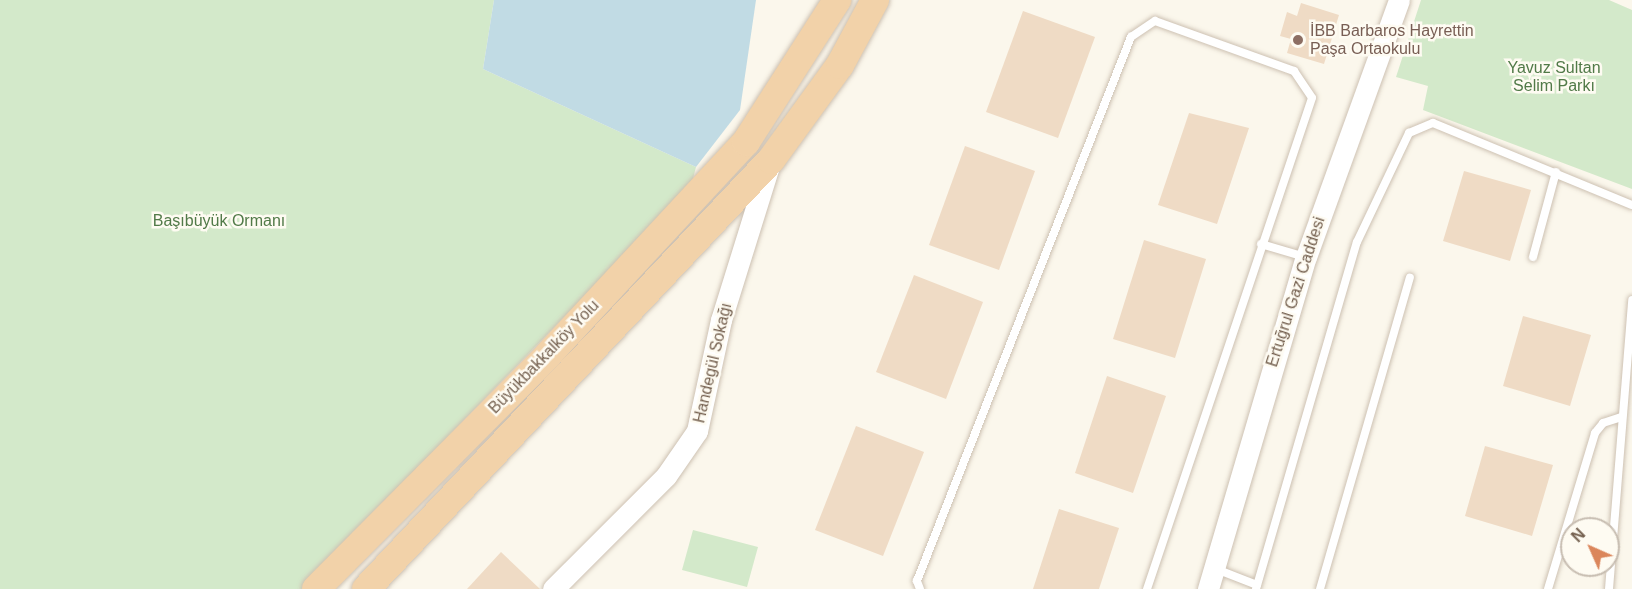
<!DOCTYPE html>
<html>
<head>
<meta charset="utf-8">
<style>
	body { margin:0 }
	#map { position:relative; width:1632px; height:589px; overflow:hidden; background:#fbf7ec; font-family:Arial,sans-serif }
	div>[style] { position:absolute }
	.green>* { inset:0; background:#d3e9ca }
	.water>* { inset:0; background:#c1dbe4 }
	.building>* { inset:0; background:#efdbc5 }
	.roads { filter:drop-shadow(0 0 2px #cdc1b2) drop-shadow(0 0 2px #cdc1b2) }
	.service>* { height:8px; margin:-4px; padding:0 4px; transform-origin:4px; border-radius:4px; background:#fff }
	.tertiary>* { height:21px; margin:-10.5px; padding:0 10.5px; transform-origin:10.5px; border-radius:10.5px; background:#fff }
	.trunk>* { height:28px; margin:-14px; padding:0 14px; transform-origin:14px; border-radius:14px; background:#f2d2a9 }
	.dots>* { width:16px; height:16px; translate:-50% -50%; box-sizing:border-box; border:3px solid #fefbf2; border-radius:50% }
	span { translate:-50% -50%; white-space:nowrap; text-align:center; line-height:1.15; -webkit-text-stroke:5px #fefbf2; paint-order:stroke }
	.education-label { font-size:16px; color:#785e54 }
	.left { translate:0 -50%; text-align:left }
	.park-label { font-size:16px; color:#517a48 }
	.street-label { font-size:16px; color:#756150 }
	.north { position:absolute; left:1560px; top:517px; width:60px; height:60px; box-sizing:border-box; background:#fefbf2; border:2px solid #c7bdb1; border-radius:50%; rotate:315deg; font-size:16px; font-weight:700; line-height:24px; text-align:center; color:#756150 }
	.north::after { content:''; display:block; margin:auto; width:21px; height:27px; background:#db865b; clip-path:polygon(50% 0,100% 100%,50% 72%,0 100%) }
</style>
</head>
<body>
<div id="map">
	<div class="green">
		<div style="clip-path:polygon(0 0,494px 0,483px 69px,696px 167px,691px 186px,337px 551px,307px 589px,0 589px)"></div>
		<div style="clip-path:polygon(1421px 0,1609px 0,1632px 10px,1632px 189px,1423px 110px,1428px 86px,1396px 77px)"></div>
		<div style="clip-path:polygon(693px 530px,758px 547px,747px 587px,682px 570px)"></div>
	</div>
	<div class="water">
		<div style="clip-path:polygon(494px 0,756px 0,740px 110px,696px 167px,483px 69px)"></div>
	</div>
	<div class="building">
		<div style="clip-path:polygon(1301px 3px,1339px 15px,1324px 64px,1287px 53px,1291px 39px,1280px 36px,1287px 12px,1297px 16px)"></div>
		<div style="clip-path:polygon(1023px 11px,1095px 37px,1058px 138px,986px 112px)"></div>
		<div style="clip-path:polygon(1189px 113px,1249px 128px,1217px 224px,1158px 205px)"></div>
		<div style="clip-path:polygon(965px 146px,1035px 171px,999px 270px,929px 245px)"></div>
		<div style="clip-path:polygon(1464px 171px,1531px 190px,1510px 261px,1443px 241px)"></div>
		<div style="clip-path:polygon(1144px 240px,1206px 259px,1175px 358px,1113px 339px)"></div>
		<div style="clip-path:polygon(914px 275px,983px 302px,946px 399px,876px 372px)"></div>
		<div style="clip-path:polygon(1523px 316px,1591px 335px,1570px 406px,1503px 386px)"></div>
		<div style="clip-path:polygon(1107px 376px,1166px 396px,1133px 493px,1075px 473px)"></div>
		<div style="clip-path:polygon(856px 426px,924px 452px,883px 556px,815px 530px)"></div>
		<div style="clip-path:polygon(1485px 446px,1553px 465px,1532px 536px,1465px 516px)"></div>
		<div style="clip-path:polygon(1059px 509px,1119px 528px,1099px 589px,1033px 589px)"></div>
		<div style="clip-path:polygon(501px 552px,540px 589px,467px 589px)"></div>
	</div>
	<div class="roads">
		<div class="service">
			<div style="left:1261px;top:244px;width:46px;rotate:16.5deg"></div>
			<div style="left:1533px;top:257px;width:88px;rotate:-74.9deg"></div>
			<div style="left:1216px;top:569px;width:44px;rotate:21.3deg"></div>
			<div style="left:920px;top:589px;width:9px;rotate:-111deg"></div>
			<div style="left:917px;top:581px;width:585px;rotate:-68.53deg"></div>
			<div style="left:1131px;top:37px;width:29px;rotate:-34deg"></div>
			<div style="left:1155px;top:21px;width:148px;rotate:19.8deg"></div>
			<div style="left:1294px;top:71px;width:32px;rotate:56deg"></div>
			<div style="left:1312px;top:98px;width:518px;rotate:108.57deg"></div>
			<div style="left:1256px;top:589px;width:361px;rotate:-73.8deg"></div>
			<div style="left:1357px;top:242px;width:121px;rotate:-64.5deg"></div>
			<div style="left:1409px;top:133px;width:26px;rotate:-23deg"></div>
			<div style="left:1433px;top:123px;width:215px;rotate:22.4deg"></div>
			<div style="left:1320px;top:589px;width:324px;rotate:-73.9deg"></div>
			<div style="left:1548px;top:589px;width:163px;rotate:-73.2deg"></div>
			<div style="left:1595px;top:433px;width:13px;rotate:-51deg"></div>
			<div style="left:1603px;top:423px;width:19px;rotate:-18deg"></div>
			<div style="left:1609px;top:589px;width:290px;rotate:-85.4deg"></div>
		</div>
		<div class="tertiary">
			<div style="left:553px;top:589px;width:160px;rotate:-45deg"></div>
			<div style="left:666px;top:476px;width:55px;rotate:-55.4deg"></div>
			<div style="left:697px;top:431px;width:114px;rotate:-77.8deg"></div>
			<div style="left:721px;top:320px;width:164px;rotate:-72.7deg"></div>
			<div style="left:1208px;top:589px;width:346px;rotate:-73.6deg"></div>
			<div style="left:1306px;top:257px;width:273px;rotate:-70.1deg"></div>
		</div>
		<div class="trunk">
			<div style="left:316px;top:589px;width:330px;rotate:-45.2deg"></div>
			<div style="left:548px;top:355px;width:291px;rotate:-47.1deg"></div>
			<div style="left:746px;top:142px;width:169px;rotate:-57.3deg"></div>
			<div style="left:366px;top:589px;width:590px;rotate:-46.65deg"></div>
			<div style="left:771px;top:160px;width:117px;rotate:-54deg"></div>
			<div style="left:840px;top:65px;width:74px;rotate:-61.7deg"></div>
		</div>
	</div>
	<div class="dots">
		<div style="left:1298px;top:40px;background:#8d6e63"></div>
	</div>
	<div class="education-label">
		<span class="left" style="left:1310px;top:40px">İBB Barbaros Hayrettin<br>Paşa Ortaokulu</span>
	</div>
	<div class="park-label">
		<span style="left:1554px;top:77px">Yavuz Sultan<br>Selim Parkı</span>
		<span style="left:219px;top:221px">Başıbüyük Ormanı</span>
	</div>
	<div class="street-label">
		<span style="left:1296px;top:292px;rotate:-72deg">Ertuğrul Gazi Caddesi</span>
		<span style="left:544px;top:357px;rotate:-46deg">Büyükbakkalköy Yolu</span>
		<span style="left:713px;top:363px;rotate:-77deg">Handegül Sokağı</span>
	</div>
	<div class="north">N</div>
</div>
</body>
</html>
